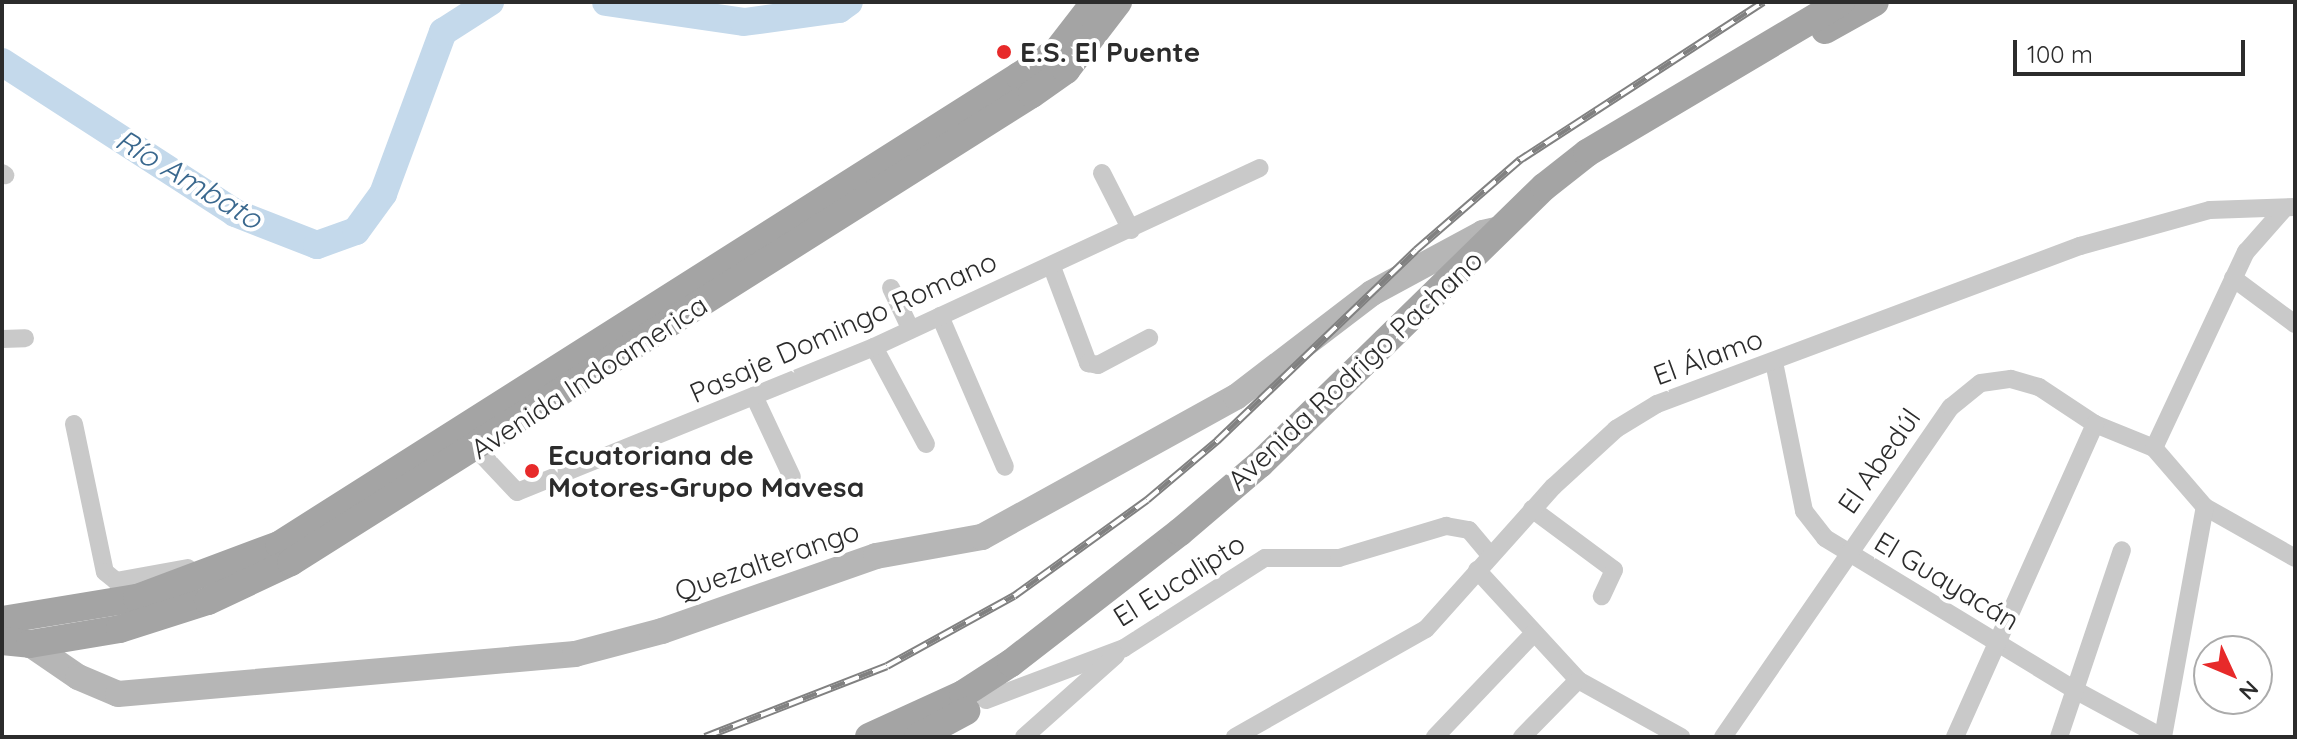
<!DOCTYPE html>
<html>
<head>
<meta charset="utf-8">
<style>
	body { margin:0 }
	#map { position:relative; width:2297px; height:739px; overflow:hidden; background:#fff; font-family:Quicksand,sans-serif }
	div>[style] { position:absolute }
	.river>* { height:28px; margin:-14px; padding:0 14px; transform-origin:14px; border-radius:14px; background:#c4d9eb }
	.street>* { height:18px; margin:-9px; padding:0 9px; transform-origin:9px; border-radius:9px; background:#c9c9c9 }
	.secondary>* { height:26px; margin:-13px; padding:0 13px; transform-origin:13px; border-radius:13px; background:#b6b6b6 }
	.primary>* { height:28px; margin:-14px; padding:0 14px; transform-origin:14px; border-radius:14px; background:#a4a4a4 }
	.rail>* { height:8px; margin-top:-4px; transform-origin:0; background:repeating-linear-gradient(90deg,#fff 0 15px,#818181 0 30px); box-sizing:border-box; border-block:2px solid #818181 }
	.dots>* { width:22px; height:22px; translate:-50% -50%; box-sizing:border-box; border:4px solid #fff; border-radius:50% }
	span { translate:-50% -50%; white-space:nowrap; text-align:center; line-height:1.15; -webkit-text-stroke:8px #fff; paint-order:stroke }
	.poi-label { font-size:28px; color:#2c2c2c; font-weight:700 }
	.left { translate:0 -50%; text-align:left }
	.street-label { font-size:28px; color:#2c2c2c }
	.water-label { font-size:30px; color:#3a688e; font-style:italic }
	.frame { position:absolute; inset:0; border:4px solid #2c2c2c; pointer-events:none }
	.north { position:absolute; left:2193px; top:635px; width:80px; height:80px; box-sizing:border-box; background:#fff; border:2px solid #ababab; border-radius:50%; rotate:134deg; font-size:22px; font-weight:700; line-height:32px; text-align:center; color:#2c2c2c }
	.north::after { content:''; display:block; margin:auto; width:28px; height:36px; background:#e72a2a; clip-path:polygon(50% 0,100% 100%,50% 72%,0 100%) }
	.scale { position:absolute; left:2013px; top:40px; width:232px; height:36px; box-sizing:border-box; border:4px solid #2c2c2c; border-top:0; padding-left:10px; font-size:24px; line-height:28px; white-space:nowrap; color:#2c2c2c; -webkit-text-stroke:6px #fff; paint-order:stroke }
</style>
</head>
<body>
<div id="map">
	<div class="river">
		<div style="left:606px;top:2px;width:139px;rotate:8.2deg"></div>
		<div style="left:744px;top:22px;width:96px;rotate:-7.8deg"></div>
		<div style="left:839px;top:9px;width:12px;rotate:-35deg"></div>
		<div style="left:2px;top:62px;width:278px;rotate:32.9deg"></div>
		<div style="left:235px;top:213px;width:88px;rotate:21.3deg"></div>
		<div style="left:317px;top:245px;width:41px;rotate:-19.7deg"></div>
		<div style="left:356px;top:231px;width:46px;rotate:-53.9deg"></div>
		<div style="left:383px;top:194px;width:173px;rotate:-69.7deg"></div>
		<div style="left:443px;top:32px;width:56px;rotate:-32.6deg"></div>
	</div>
	<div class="street">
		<div style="left:2px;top:173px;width:4px;rotate:34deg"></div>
		<div style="left:1102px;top:173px;width:64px;rotate:63deg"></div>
		<div style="left:1052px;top:267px;width:103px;rotate:69.4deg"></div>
		<div style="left:1088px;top:363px;width:10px;rotate:11deg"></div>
		<div style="left:1098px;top:365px;width:58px;rotate:-27.9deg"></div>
		<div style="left:2233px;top:278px;width:77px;rotate:36.6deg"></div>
		<div style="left:891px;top:288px;width:44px;rotate:64.6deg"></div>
		<div style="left:940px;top:316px;width:164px;rotate:66.7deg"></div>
		<div style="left:2px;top:339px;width:23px;rotate:-2deg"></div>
		<div style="left:874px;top:347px;width:110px;rotate:61.8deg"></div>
		<div style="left:1774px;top:362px;width:152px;rotate:78.6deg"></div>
		<div style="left:1804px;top:511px;width:34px;rotate:52deg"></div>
		<div style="left:1825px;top:538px;width:293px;rotate:31.3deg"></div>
		<div style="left:2075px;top:690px;width:99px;rotate:28.4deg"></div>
		<div style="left:754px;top:396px;width:89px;rotate:64.9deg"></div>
		<div style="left:74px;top:424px;width:151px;rotate:78.2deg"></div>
		<div style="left:105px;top:572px;width:14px;rotate:39deg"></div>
		<div style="left:116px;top:581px;width:73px;rotate:-10.2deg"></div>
		<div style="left:469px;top:441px;width:70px;rotate:46.7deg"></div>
		<div style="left:517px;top:492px;width:385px;rotate:-22.1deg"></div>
		<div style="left:874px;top:347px;width:425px;rotate:-24.9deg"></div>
		<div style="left:2154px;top:448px;width:217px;rotate:-64.9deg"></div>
		<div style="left:2246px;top:252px;width:56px;rotate:-48.6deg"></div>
		<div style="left:1532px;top:509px;width:102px;rotate:36.6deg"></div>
		<div style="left:1614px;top:570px;width:29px;rotate:115deg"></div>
		<div style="left:1477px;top:570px;width:149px;rotate:47.4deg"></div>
		<div style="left:1578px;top:680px;width:118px;rotate:29deg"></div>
		<div style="left:986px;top:700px;width:147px;rotate:-20.6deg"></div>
		<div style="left:1124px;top:648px;width:167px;rotate:-32.6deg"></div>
		<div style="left:1265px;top:558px;width:74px"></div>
		<div style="left:1339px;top:558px;width:112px;rotate:-16.7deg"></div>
		<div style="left:1446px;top:526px;width:23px;rotate:10deg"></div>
		<div style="left:1469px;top:530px;width:33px;rotate:50deg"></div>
		<div style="left:1024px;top:737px;width:123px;rotate:-41.7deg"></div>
		<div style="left:1235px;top:737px;width:219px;rotate:-29.5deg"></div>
		<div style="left:1426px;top:629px;width:191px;rotate:-48.2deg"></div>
		<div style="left:1553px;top:487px;width:86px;rotate:-42.6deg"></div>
		<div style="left:1616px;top:429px;width:48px;rotate:-31.4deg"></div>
		<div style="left:1657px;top:404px;width:452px;rotate:-20.5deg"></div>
		<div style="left:2080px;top:246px;width:135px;rotate:-15.5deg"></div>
		<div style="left:2210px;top:210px;width:85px;rotate:-2deg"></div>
		<div style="left:1435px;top:737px;width:144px;rotate:-46.4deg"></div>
		<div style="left:1522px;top:737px;width:80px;rotate:-45.5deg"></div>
		<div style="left:1723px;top:737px;width:401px;rotate:-55.4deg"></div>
		<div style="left:1951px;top:407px;width:38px;rotate:-39deg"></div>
		<div style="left:1981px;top:383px;width:30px;rotate:-8deg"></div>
		<div style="left:2011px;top:379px;width:29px;rotate:16deg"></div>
		<div style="left:2039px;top:387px;width:67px;rotate:33.5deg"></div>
		<div style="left:2095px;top:424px;width:64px;rotate:22.1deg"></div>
		<div style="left:2154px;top:448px;width:78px;rotate:49.2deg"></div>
		<div style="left:2205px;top:507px;width:103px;rotate:29.5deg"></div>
		<div style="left:1955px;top:737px;width:343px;rotate:-65.9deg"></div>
		<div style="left:2059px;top:737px;width:197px;rotate:-71.4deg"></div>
		<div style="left:2163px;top:737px;width:234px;rotate:-79.7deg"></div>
	</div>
	<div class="secondary">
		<div style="left:30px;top:644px;width:58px;rotate:34.5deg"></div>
		<div style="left:78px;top:677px;width:43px;rotate:23deg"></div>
		<div style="left:118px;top:694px;width:459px;rotate:-5deg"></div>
		<div style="left:575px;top:654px;width:90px;rotate:-14.8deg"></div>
		<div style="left:662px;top:631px;width:227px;rotate:-19.3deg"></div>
		<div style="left:876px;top:556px;width:108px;rotate:-10.2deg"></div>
		<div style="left:982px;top:537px;width:290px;rotate:-28.9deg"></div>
		<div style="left:1236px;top:397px;width:171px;rotate:-37.4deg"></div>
		<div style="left:1372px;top:293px;width:126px;rotate:-28.4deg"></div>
		<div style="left:1483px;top:233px;width:18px;rotate:-13deg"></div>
	</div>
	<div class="primary">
		<div style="left:1825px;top:30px;width:57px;rotate:-29.2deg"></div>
		<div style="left:2px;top:620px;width:137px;rotate:-9.3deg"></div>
		<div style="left:137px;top:598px;width:152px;rotate:-20.5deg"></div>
		<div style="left:279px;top:545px;width:876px;rotate:-32.37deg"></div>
		<div style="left:1019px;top:76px;width:45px;rotate:-33.3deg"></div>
		<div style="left:1057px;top:51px;width:62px;rotate:-52.2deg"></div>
		<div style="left:2px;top:641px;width:28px;rotate:6deg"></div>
		<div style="left:30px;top:644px;width:91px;rotate:-9.5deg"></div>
		<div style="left:120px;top:629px;width:92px;rotate:-17.7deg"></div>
		<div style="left:208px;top:601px;width:92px;rotate:-25.2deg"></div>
		<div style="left:291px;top:562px;width:876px;rotate:-32.28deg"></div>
		<div style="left:1032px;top:94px;width:42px;rotate:-35.2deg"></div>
		<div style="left:1066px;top:70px;width:86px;rotate:-52.6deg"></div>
		<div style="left:869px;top:737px;width:103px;rotate:-24.6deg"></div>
		<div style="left:963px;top:694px;width:57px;rotate:-32.9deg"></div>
		<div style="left:1011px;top:663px;width:214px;rotate:-37.8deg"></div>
		<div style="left:1180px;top:532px;width:105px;rotate:-40.4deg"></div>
		<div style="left:1260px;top:464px;width:397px;rotate:-44.3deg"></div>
		<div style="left:1544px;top:187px;width:55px;rotate:-38.3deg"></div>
		<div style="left:1587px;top:153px;width:295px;rotate:-30.7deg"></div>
		<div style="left:918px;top:737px;width:55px;rotate:-28.4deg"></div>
	</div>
	<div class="rail">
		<div style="left:705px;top:737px;width:195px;rotate:-21.3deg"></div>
		<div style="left:887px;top:666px;width:145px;rotate:-28.9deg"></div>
		<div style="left:1014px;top:596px;width:164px;rotate:-35.8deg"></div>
		<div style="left:1147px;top:500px;width:92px;rotate:-40.1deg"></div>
		<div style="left:1217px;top:441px;width:276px;rotate:-43.8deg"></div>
		<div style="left:1416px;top:250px;width:138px;rotate:-40.9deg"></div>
		<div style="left:1520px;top:160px;width:290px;rotate:-33deg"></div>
	</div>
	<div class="dots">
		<div style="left:1004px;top:52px;background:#e72a2a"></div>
		<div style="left:532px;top:471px;background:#e72a2a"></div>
	</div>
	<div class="poi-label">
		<span class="left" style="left:1020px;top:52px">E.S. El Puente</span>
		<span class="left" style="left:548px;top:471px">Ecuatoriana de<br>Motores-Grupo Mavesa</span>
	</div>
	<div class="street-label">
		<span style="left:843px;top:327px;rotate:-24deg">Pasaje Domingo Romano</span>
		<span style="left:1708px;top:357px;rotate:-20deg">El Álamo</span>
		<span style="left:1355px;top:370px;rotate:-43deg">Avenida Rodrigo Pachano</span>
		<span style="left:589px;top:377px;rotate:-33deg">Avenida Indoamerica</span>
		<span style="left:1879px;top:461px;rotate:-55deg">El Abedúl</span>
		<span style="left:767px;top:561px;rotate:-19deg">Quezalterango</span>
		<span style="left:1179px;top:580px;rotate:-32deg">El Eucalipto</span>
		<span style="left:1947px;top:581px;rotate:31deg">El Guayacán</span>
	</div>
	<div class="water-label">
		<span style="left:189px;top:179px;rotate:31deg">Río Ambato</span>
	</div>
	<div class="frame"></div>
	<div class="north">N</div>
	<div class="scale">100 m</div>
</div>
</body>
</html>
